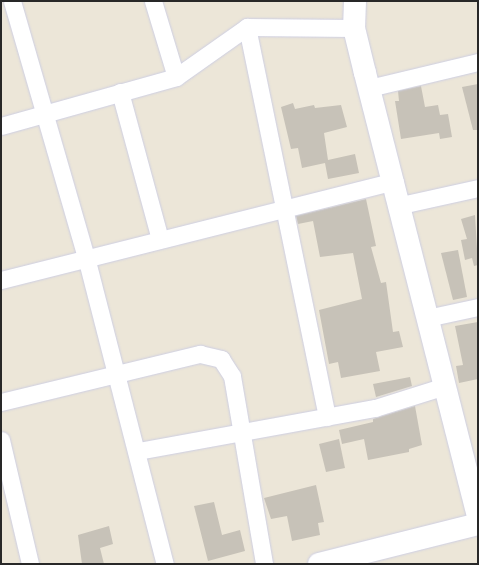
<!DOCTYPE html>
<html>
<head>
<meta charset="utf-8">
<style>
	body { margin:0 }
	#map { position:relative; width:479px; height:565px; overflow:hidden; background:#ece6d8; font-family:"Archivo Narrow",sans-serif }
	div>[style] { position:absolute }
	.building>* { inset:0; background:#c7c2b8 }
	.roads { filter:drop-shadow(0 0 1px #cdcee2) drop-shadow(0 0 1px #cdcee2) }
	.street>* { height:17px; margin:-8.5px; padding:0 8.5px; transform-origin:8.5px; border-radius:8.5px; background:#fff }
	.secondary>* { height:22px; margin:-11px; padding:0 11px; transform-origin:11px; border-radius:11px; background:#fff }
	span { translate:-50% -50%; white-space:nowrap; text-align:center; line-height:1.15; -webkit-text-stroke:3px #fff; paint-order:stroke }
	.frame { position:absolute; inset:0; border:2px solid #282828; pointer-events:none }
</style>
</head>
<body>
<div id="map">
	<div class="building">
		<div style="clip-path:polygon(478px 84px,478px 130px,473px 130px,462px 87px)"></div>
		<div style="clip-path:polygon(421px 86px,425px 107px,438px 105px,440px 115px,448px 114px,452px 137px,440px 139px,439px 133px,401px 139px,395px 101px,399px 101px,398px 91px)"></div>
		<div style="clip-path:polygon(293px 103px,295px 109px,314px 105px,315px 108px,341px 105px,347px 127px,324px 133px,328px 160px,355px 154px,359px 173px,328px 179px,325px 163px,302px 168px,298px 148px,291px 149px,281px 107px)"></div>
		<div style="clip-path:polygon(366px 199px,376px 246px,371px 247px,381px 283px,386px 282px,393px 332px,399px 331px,403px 347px,376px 352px,380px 371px,341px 378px,338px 362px,329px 364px,319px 310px,362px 299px,353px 253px,320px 257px,313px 221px,298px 224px,296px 216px)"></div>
		<div style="clip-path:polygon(475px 215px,478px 265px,474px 266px,472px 258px,465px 260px,461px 240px,467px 239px,461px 219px)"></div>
		<div style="clip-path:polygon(458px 250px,467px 297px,453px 300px,441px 253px)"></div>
		<div style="clip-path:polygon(478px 322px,478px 379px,459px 383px,456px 366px,463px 365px,455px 326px)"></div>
		<div style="clip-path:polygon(410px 377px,412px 386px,376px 397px,373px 384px)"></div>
		<div style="clip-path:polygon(415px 406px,422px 445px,409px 449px,409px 452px,368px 460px,364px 439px,342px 444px,339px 430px,373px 422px,373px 419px)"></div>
		<div style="clip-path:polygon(339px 439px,345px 468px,326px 472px,319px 444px)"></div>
		<div style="clip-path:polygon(316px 485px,324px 522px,318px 523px,320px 535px,292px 541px,287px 516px,271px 519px,264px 498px)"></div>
		<div style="clip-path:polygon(214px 502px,222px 535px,240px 530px,245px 551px,208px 561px,194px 506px)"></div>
		<div style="clip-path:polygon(109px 526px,113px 544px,100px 548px,104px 564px,82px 564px,78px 535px)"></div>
	</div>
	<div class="roads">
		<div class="street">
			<div style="left:12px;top:1px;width:266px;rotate:73.9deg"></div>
			<div style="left:86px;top:257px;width:317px;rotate:75.6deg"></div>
			<div style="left:153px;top:1px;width:79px;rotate:73.2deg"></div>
			<div style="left:247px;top:27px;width:398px;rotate:78.4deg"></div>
			<div style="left:369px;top:88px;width:112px;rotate:-13.4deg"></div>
			<div style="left:120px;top:92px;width:152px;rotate:74.8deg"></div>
			<div style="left:1px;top:126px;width:182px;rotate:-15.6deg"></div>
			<div style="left:176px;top:77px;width:87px;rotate:-35.2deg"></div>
			<div style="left:247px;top:27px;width:107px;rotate:0.5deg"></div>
			<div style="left:401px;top:205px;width:79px;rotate:-12.4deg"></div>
			<div style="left:1px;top:280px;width:406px;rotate:-14.1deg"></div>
			<div style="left:427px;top:318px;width:52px;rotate:-12.2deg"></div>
			<div style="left:1px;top:402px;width:205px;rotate:-13.6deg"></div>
			<div style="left:200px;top:354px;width:22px;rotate:13deg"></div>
			<div style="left:221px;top:359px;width:20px;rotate:57deg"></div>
			<div style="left:232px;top:376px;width:191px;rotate:80.3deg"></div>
			<div style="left:1px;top:440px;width:127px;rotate:76.8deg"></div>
			<div style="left:138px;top:451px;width:241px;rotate:-10.3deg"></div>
			<div style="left:375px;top:408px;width:73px;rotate:-17.4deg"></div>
		</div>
		<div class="secondary">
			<div style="left:355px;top:1px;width:27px;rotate:92deg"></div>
			<div style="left:354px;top:28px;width:46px;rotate:76.3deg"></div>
			<div style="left:365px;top:73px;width:457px;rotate:75.7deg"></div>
			<div style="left:319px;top:564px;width:164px;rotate:-14.1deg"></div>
		</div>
	</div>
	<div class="frame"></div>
</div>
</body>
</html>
